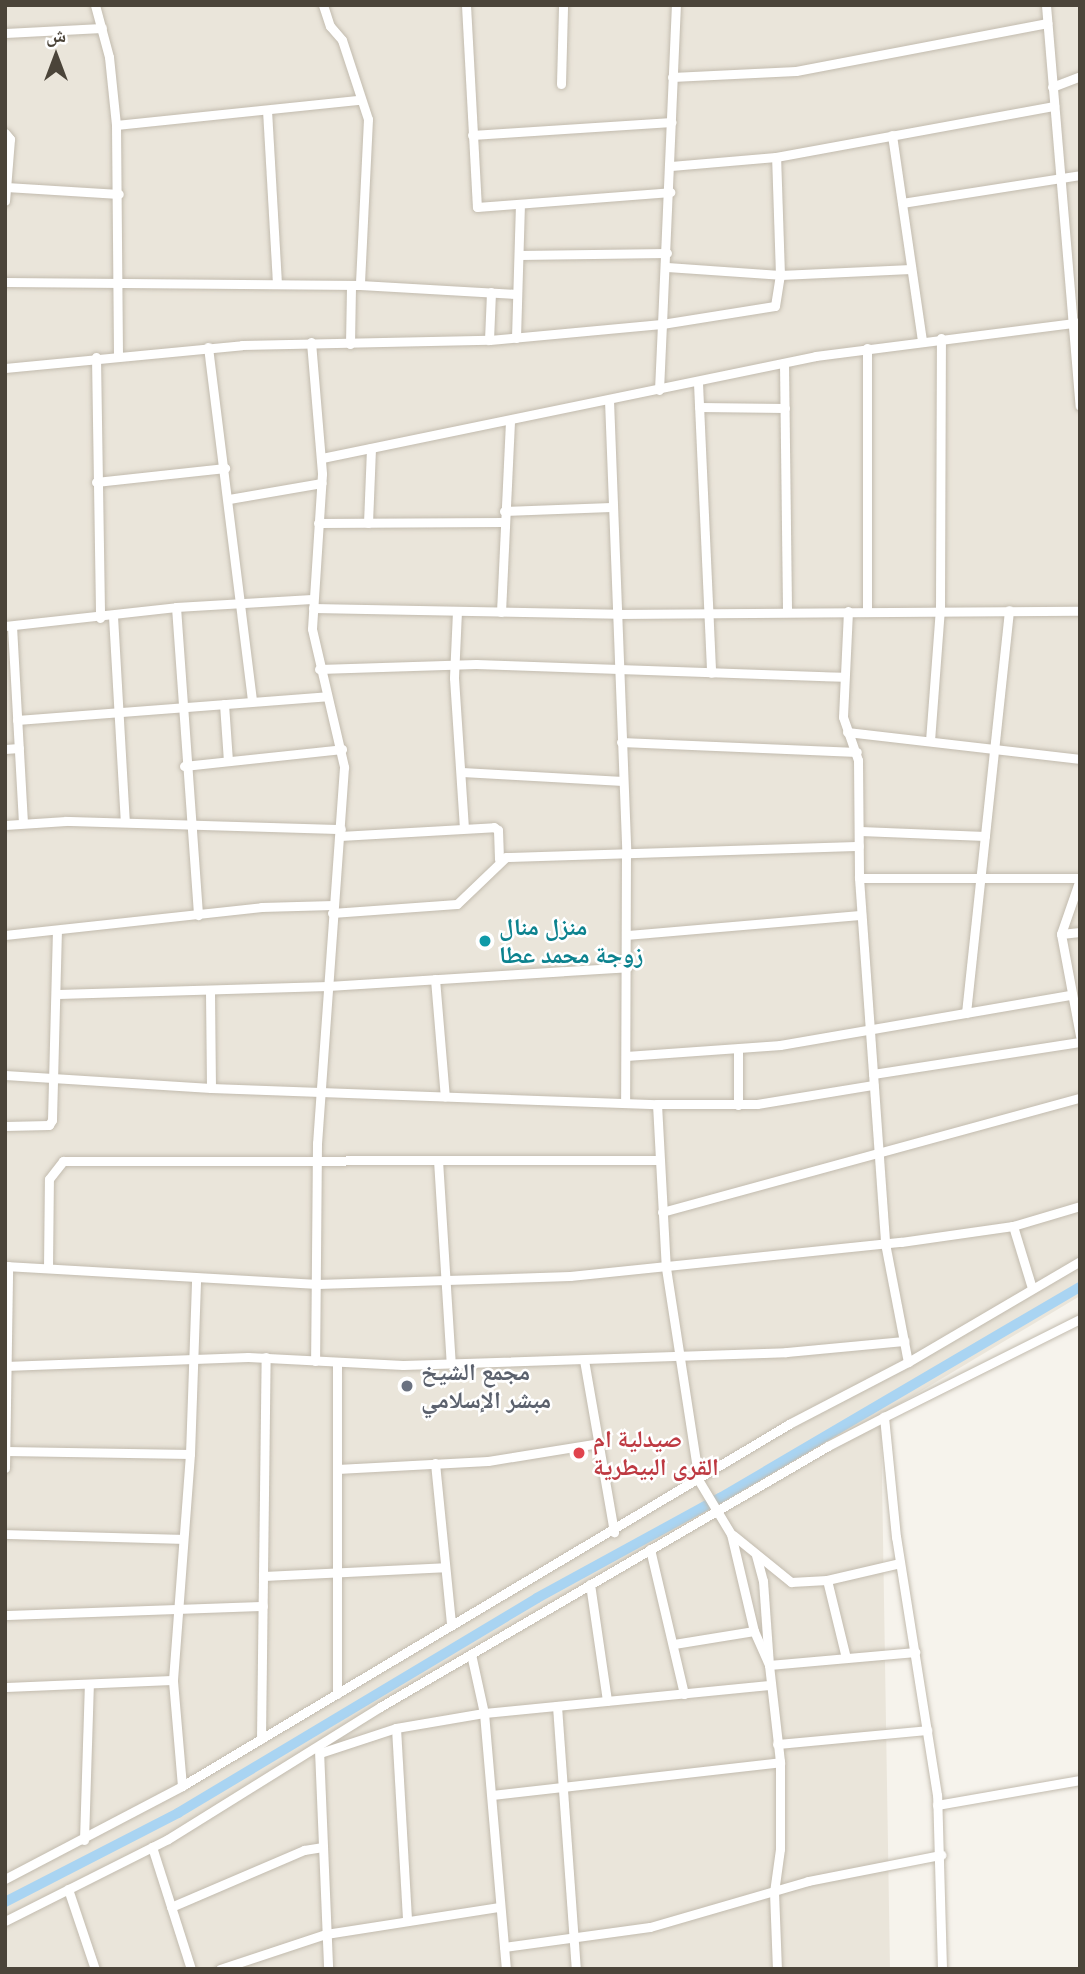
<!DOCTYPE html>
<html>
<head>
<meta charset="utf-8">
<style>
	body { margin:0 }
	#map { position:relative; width:1085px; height:1974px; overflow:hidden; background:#f6f3ec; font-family:Raleway,"Noto Naskh Arabic",sans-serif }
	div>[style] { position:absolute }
	.residential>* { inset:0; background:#eae5da }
	.canal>* { height:10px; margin:-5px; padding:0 5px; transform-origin:5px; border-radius:5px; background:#a9d4f2 }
	.roads { filter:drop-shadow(0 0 2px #c2bbae) drop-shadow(0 0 2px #c2bbae) }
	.minor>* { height:9px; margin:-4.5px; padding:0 4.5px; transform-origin:4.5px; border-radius:4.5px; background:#fff }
	.dots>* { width:19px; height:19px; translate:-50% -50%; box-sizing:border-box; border:4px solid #fff; border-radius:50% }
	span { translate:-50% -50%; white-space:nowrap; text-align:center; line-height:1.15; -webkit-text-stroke:5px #fff; paint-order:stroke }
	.culture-label { font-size:24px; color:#0d838f; font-weight:700 }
	.left { translate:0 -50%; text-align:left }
	.worship-label { font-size:24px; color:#5b616d; font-weight:700 }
	.health-label { font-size:24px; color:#be3a42; font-weight:700 }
	.frame { position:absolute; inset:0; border:7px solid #4b4439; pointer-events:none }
	.north { position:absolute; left:21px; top:21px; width:70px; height:70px; -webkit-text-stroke:5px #fff; paint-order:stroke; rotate:0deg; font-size:19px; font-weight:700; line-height:28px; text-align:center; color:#4b4439 }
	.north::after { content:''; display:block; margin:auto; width:24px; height:32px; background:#4b4439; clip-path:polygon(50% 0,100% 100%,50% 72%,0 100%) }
</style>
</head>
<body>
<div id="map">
	<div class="residential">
		<div style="clip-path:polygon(5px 5px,1080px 5px,1080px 1296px,881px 1415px,890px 1969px,5px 1969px)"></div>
	</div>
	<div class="canal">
		<div style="left:5px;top:1902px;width:195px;rotate:-27.2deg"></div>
		<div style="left:178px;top:1813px;width:418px;rotate:-30.9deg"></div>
		<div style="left:537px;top:1598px;width:209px;rotate:-28.7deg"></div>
		<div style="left:720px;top:1498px;width:417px;rotate:-30.4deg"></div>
	</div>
	<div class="roads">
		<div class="minor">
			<div style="left:95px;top:5px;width:54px;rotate:74.9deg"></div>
			<div style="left:109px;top:57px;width:68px;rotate:84.1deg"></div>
			<div style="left:116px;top:125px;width:230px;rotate:89.5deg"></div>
			<div style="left:323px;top:5px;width:22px;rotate:72deg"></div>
			<div style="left:330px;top:26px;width:18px;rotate:49deg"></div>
			<div style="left:342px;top:40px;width:83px;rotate:71.8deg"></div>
			<div style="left:368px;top:119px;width:166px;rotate:92.8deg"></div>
			<div style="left:466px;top:5px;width:202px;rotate:86.9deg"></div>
			<div style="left:477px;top:207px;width:194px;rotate:-4.4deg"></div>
			<div style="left:1046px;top:5px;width:402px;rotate:85.2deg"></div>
			<div style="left:5px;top:33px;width:97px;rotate:-3deg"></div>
			<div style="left:672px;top:77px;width:124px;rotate:-2.8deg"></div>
			<div style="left:796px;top:71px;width:256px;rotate:-10.8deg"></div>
			<div style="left:561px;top:84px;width:79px;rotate:-88.5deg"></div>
			<div style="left:1052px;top:87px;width:30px;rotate:-21deg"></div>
			<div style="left:267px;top:110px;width:174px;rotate:86.7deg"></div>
			<div style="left:116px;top:125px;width:245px;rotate:-5.9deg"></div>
			<div style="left:5px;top:133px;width:8px;rotate:50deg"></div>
			<div style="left:10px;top:139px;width:62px;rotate:94.6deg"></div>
			<div style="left:472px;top:135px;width:200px;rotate:-3.7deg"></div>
			<div style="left:892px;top:135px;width:207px;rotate:81.7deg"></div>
			<div style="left:671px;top:166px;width:105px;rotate:-4.9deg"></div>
			<div style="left:776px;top:157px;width:283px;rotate:-10.4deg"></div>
			<div style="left:6px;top:187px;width:113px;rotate:3.5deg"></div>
			<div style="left:902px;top:203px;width:180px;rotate:-8.9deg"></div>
			<div style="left:519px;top:255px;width:148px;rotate:-0.8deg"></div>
			<div style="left:667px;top:267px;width:113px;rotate:4deg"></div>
			<div style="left:780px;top:275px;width:131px;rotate:-2.6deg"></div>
			<div style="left:5px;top:282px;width:355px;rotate:0.5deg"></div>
			<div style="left:360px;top:285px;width:157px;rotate:3.3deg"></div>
			<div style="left:516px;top:338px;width:133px;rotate:-88.3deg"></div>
			<div style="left:489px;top:340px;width:48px;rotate:-87.6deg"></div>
			<div style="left:311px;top:342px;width:132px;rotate:85.2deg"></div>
			<div style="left:322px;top:474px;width:155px;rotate:93.7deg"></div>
			<div style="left:312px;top:629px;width:142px;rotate:76.9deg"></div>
			<div style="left:344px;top:767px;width:377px;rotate:94.1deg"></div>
			<div style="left:317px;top:1143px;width:218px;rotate:90.5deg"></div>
			<div style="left:350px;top:344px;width:59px;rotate:-89deg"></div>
			<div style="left:208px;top:347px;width:357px;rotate:82.9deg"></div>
			<div style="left:867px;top:348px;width:263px;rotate:90deg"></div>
			<div style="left:96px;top:357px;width:261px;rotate:89.1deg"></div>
			<div style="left:784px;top:363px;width:248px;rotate:89.3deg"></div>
			<div style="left:5px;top:368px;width:238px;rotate:-5.5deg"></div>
			<div style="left:242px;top:345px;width:247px;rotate:-1.2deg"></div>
			<div style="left:489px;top:340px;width:174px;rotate:-5.3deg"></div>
			<div style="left:662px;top:324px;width:319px;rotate:-87.5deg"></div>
			<div style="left:698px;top:383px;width:290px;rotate:87.4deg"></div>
			<div style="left:659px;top:390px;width:66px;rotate:-87.4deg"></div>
			<div style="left:662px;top:324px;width:114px;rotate:-9.1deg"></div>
			<div style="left:775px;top:306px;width:31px;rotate:-81deg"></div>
			<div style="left:780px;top:275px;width:118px;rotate:-91.9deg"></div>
			<div style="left:609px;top:400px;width:452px;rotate:87.8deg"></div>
			<div style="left:626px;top:852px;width:250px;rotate:90.2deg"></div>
			<div style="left:699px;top:407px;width:86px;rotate:0.7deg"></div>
			<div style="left:322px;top:458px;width:504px;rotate:-11.67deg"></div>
			<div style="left:816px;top:356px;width:266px;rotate:-7.3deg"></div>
			<div style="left:96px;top:482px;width:130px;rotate:-6.2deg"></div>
			<div style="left:229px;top:499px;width:94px;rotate:-9.8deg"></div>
			<div style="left:504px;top:511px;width:107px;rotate:-2.1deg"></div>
			<div style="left:318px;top:523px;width:185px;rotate:-0.3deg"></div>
			<div style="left:368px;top:523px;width:75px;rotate:-87.7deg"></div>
			<div style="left:176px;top:607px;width:309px;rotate:85.9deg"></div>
			<div style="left:313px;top:608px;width:303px;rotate:1.1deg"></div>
			<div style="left:616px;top:614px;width:464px;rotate:-0.4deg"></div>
			<div style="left:457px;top:611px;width:67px;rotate:92.6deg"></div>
			<div style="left:454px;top:678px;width:150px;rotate:86.2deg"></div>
			<div style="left:848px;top:611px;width:106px;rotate:92.7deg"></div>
			<div style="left:843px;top:717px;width:46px;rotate:70.8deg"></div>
			<div style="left:858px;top:760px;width:118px;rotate:89.5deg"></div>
			<div style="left:859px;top:878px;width:366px;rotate:85.9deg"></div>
			<div style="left:885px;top:1243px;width:121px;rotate:79.1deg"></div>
			<div style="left:501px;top:612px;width:192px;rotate:-87.3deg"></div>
			<div style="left:113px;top:616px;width:206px;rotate:86.7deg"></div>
			<div style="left:5px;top:626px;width:172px;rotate:-6.3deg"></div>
			<div style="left:176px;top:607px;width:136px;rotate:-3.4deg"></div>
			<div style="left:12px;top:626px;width:197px;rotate:86.8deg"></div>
			<div style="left:319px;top:669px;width:157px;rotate:-1.8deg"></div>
			<div style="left:476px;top:664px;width:367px;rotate:2deg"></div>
			<div style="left:224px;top:704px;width:57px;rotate:86deg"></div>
			<div style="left:17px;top:720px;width:311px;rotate:-4.4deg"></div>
			<div style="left:847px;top:732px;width:235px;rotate:6.6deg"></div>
			<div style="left:930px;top:741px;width:132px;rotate:-85.7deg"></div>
			<div style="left:940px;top:609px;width:271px;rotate:-89.8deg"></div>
			<div style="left:621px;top:742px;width:236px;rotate:2.4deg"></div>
			<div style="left:5px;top:749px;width:14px;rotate:-4deg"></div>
			<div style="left:184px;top:766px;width:159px;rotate:-6.1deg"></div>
			<div style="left:462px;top:772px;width:161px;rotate:3.2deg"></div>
			<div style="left:5px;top:825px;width:61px;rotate:-3.8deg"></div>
			<div style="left:66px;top:821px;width:275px;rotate:1.7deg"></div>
			<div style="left:860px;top:831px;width:125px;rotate:2.3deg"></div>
			<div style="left:340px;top:836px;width:154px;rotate:-3.3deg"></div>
			<div style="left:494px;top:827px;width:5px;rotate:37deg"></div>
			<div style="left:498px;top:830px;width:29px;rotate:88deg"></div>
			<div style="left:859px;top:878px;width:221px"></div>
			<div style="left:1080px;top:879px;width:58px;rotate:109.1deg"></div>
			<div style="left:1061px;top:934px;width:104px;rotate:79.4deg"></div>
			<div style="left:332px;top:913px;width:125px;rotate:-4.1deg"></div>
			<div style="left:457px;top:904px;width:68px;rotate:-43.8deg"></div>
			<div style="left:506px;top:857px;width:353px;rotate:-1.8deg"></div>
			<div style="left:1061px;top:934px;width:19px;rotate:-6deg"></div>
			<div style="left:5px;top:935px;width:258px;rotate:-6.2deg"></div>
			<div style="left:261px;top:907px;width:72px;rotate:-1.6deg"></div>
			<div style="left:627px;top:935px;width:235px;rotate:-4.9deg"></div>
			<div style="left:435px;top:979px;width:118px;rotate:85.2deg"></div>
			<div style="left:210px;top:992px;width:96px;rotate:89.4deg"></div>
			<div style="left:58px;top:994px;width:270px;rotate:-1.7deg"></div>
			<div style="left:328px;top:986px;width:300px;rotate:-3.6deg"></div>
			<div style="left:966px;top:1013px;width:405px;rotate:-83.9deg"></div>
			<div style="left:627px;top:1056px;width:153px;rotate:-4.1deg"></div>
			<div style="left:780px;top:1045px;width:294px;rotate:-9.8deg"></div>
			<div style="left:873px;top:1074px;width:209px;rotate:-8.8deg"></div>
			<div style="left:5px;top:1075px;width:206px;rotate:3.6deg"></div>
			<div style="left:211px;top:1088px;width:446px;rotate:2.1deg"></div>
			<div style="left:657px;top:1104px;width:164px;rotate:86.9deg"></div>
			<div style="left:666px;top:1268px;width:216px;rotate:81.2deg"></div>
			<div style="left:699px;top:1481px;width:62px;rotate:58.9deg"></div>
			<div style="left:731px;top:1534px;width:100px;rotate:76.7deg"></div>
			<div style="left:754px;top:1631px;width:37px;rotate:66deg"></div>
			<div style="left:769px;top:1665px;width:98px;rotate:83.5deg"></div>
			<div style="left:780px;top:1762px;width:87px;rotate:90deg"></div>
			<div style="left:780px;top:1849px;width:43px;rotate:97.9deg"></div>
			<div style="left:774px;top:1892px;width:77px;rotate:87.8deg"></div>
			<div style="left:657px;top:1104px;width:100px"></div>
			<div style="left:757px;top:1104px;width:118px;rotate:-9.3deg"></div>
			<div style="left:738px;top:1105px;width:56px;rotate:-90deg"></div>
			<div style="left:5px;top:1126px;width:44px;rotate:-1.3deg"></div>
			<div style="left:49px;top:1125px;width:6px;rotate:-59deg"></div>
			<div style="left:52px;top:1120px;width:190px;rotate:-88.5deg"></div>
			<div style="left:438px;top:1160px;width:204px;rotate:86.4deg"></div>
			<div style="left:662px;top:1212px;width:433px;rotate:-15.3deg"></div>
			<div style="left:1013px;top:1226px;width:65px;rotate:73deg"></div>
			<div style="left:5px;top:1266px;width:313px;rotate:3.3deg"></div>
			<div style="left:317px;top:1284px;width:253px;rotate:-1.8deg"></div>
			<div style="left:570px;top:1276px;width:333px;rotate:-5.9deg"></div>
			<div style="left:901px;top:1242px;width:113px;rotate:-8.1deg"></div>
			<div style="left:1013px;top:1226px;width:70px;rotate:-16.6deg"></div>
			<div style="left:48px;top:1268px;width:89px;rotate:-89.4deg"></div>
			<div style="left:49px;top:1179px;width:23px;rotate:-52deg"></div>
			<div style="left:63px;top:1161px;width:596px;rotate:-0.1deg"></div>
			<div style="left:584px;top:1360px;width:175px;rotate:80.1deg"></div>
			<div style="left:5px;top:1366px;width:243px;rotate:-2.1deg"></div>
			<div style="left:248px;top:1357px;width:155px;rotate:3deg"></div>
			<div style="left:403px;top:1365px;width:383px;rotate:-1.9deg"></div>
			<div style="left:786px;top:1352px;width:119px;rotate:-5.3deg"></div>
			<div style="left:6px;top:1451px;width:184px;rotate:0.9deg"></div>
			<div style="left:435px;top:1463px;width:162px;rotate:84.3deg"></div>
			<div style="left:5px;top:1468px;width:202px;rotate:-89.1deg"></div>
			<div style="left:337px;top:1469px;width:151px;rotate:-3deg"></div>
			<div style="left:488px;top:1461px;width:112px;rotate:-9.2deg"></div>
			<div style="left:5px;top:1534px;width:176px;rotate:1.6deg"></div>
			<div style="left:733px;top:1535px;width:75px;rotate:39deg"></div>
			<div style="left:791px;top:1582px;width:36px;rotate:-3deg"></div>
			<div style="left:827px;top:1580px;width:75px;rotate:-13.1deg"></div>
			<div style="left:650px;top:1549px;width:149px;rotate:76.8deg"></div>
			<div style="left:756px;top:1555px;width:27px;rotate:75deg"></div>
			<div style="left:763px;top:1581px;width:84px;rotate:85.9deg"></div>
			<div style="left:769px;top:1665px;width:147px;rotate:-5.1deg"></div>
			<div style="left:263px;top:1576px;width:182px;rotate:-2.8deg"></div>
			<div style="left:827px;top:1580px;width:80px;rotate:76.3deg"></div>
			<div style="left:590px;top:1584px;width:118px;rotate:81.7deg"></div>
			<div style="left:5px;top:1615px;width:258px;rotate:-2deg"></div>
			<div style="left:674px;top:1644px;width:81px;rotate:-9.2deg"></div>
			<div style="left:471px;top:1654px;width:60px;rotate:77.6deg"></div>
			<div style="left:484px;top:1713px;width:257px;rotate:85.1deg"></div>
			<div style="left:5px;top:1687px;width:168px;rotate:-2.4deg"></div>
			<div style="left:337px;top:1694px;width:329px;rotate:-90deg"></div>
			<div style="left:557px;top:1706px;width:264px;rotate:85.9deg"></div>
			<div style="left:396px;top:1728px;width:193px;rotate:86.7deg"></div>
			<div style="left:261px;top:1739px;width:382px;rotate:-89.3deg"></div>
			<div style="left:777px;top:1744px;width:151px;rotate:-5.3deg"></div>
			<div style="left:319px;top:1750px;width:219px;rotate:87.6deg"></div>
			<div style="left:320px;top:1753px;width:80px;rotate:-18.2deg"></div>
			<div style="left:396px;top:1728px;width:89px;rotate:-9.7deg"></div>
			<div style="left:484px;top:1713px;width:287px;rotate:-5.6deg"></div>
			<div style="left:182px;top:1786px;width:106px;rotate:-94.9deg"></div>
			<div style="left:173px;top:1680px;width:227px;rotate:-85.7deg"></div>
			<div style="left:190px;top:1454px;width:174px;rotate:-88deg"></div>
			<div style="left:492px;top:1795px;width:290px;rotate:-6.5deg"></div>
			<div style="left:937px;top:1805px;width:145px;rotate:-9.9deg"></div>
			<div style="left:84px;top:1840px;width:155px;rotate:-88.2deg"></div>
			<div style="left:152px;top:1847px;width:128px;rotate:72.3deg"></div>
			<div style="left:5px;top:1879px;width:200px;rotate:-27.7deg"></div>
			<div style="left:182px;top:1786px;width:707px;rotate:-30.81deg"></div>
			<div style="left:789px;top:1424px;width:134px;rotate:-27.5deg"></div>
			<div style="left:908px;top:1362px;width:199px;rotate:-30.4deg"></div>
			<div style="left:68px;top:1889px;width:84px;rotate:71.4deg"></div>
			<div style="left:171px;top:1907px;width:145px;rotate:-23.2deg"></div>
			<div style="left:304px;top:1850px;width:19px;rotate:-9deg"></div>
			<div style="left:5px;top:1921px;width:182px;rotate:-26.7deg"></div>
			<div style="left:168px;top:1839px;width:250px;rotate:-31.9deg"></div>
			<div style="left:380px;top:1707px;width:518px;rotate:-30.22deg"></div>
			<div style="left:828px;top:1446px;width:63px;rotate:-27.4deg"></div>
			<div style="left:504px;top:1947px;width:147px;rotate:-7.8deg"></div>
			<div style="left:650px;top:1927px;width:165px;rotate:-16.2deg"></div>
			<div style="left:808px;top:1881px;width:136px;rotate:-11.1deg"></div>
			<div style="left:220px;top:1969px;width:112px;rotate:-18.3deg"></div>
			<div style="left:326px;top:1934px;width:174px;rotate:-8.9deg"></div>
			<div style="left:942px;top:1969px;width:174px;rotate:-91.6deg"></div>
			<div style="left:937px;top:1795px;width:261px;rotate:-99deg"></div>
			<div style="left:896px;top:1537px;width:121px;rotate:-95.7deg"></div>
			<div style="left:884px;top:1417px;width:219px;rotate:-26.6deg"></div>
		</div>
	</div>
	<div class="dots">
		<div style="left:485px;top:941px;background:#0f9aa8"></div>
		<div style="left:407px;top:1386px;background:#6b7280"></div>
		<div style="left:579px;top:1453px;background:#e0444e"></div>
	</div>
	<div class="culture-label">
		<span class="left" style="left:499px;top:941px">منزل منال<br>زوجة محمد عطا</span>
	</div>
	<div class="worship-label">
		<span class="left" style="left:421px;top:1386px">مجمع الشيخ<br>مبشر الإسلامي</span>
	</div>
	<div class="health-label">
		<span class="left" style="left:593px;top:1453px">صيدلية ام<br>القرى البيطرية</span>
	</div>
	<div class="frame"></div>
	<div class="north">ش</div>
</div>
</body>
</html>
